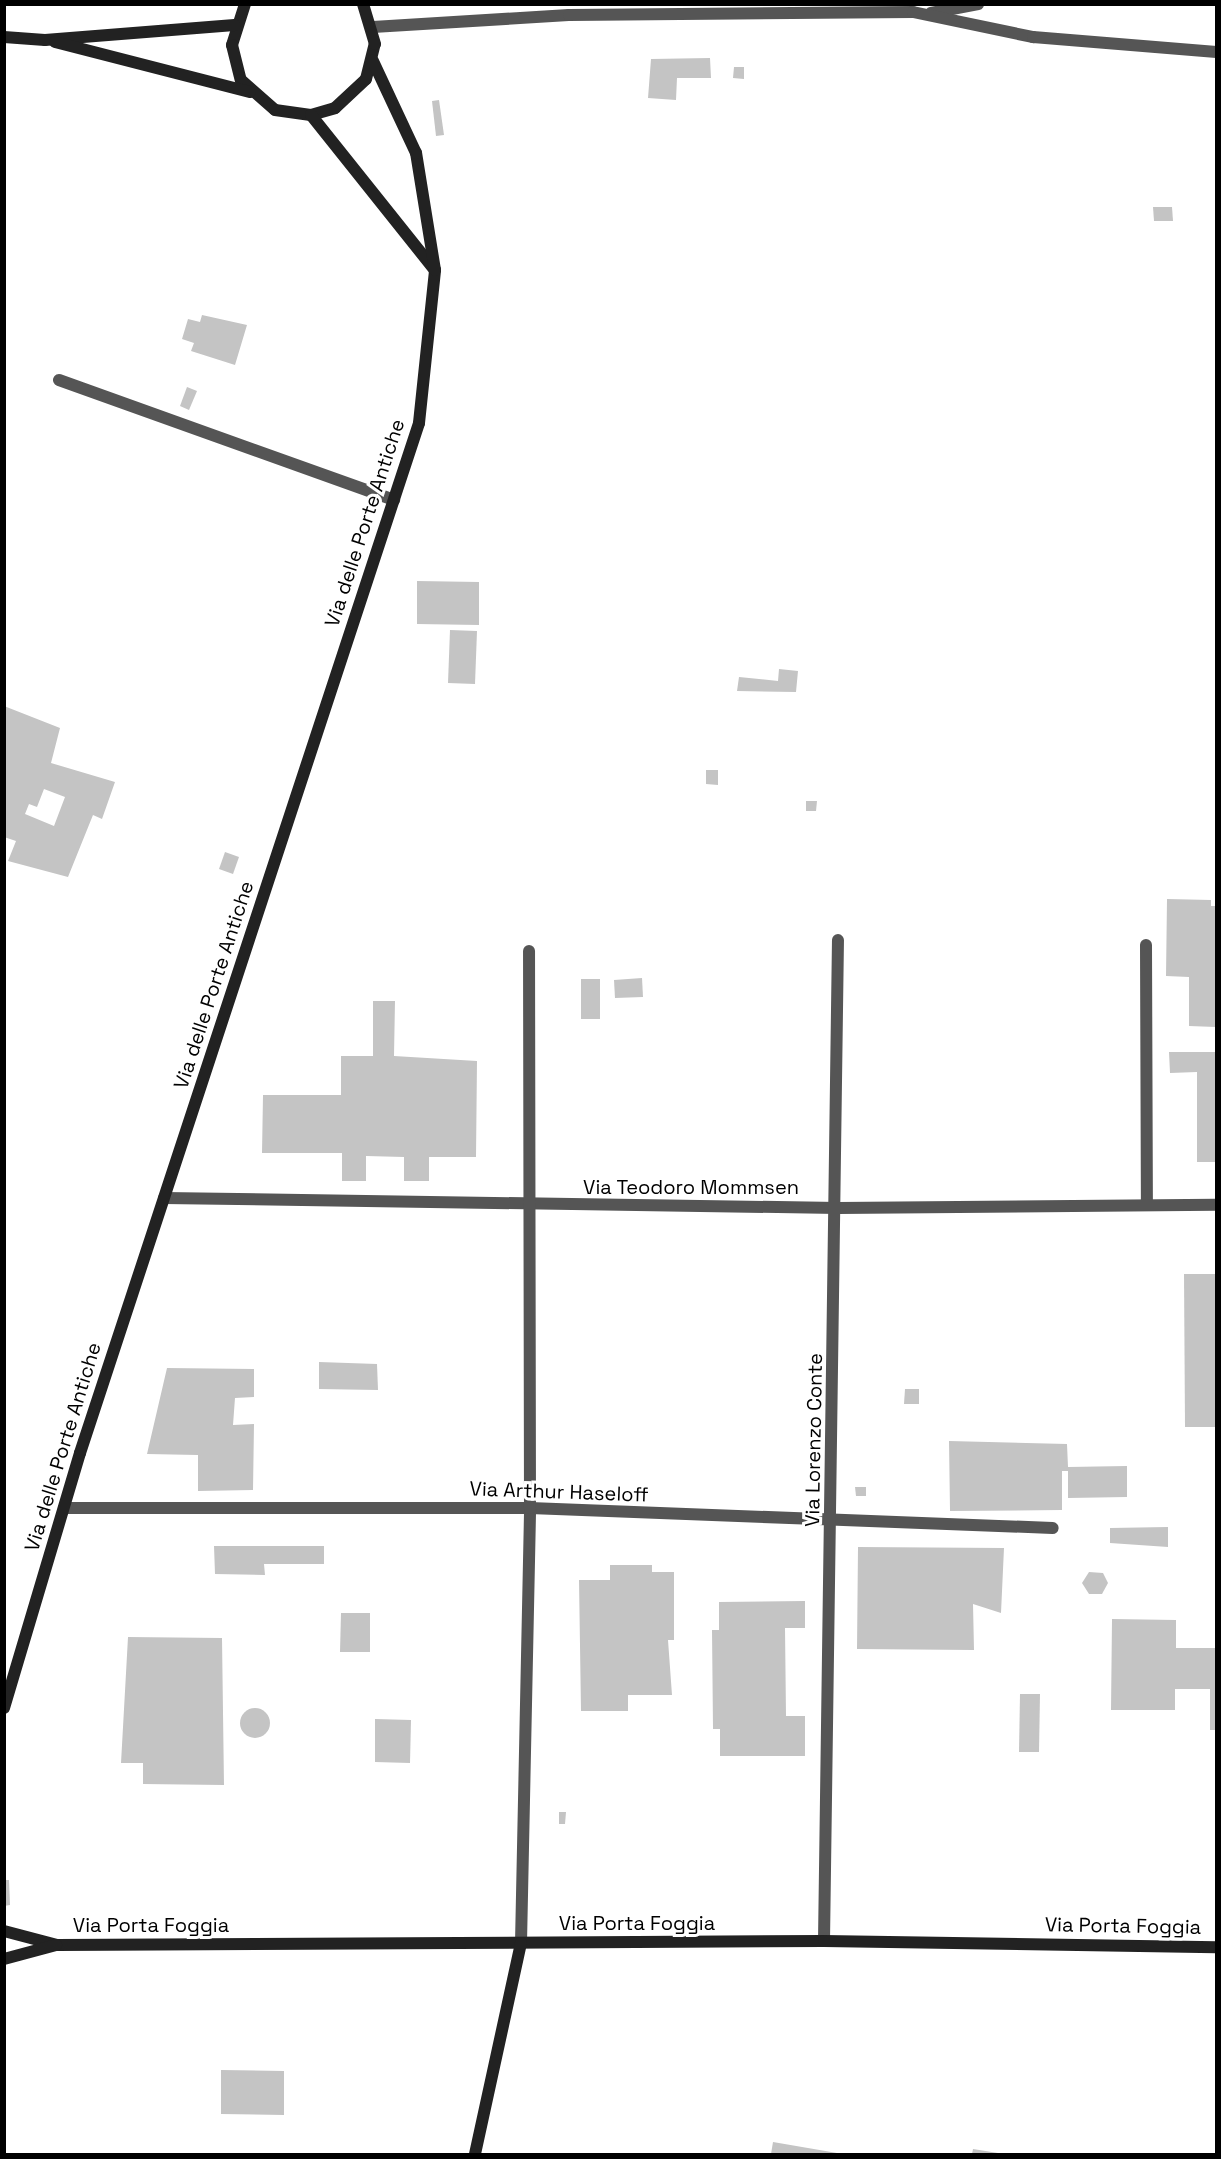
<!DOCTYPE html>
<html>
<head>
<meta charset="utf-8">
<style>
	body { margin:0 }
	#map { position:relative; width:1221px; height:2159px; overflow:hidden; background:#fff; font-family:"Space Grotesk",sans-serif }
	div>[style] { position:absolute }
	.building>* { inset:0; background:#c4c4c4 }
	.round { border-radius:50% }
	.street>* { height:12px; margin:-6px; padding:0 6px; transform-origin:6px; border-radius:6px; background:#555 }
	.secondary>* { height:12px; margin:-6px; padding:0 6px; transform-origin:6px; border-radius:6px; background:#222 }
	span { translate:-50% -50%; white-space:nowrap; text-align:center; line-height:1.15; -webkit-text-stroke:6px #fff; paint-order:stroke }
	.street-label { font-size:20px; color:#000 }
	.frame { position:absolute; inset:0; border:6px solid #000; pointer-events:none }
</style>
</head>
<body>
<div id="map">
	<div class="building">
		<div style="clip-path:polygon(710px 58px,711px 78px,677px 78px,676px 100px,648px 98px,651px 59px)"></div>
		<div style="clip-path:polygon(734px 67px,744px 67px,744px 79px,733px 78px)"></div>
		<div style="clip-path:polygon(439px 100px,444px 135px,436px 136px,432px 101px)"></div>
		<div style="clip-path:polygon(1153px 207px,1172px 207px,1173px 221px,1154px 221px)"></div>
		<div style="clip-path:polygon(202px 315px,247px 325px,235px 365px,191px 351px,194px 343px,182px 339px,188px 319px,200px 322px)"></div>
		<div style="clip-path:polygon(187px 387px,197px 391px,189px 410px,180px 406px)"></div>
		<div style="clip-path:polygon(417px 581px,479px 582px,479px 625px,417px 624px)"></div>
		<div style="clip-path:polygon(450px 630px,477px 631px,475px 684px,448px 683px)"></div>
		<div style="clip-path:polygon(779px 669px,798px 671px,796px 692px,737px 691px,739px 677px,778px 681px)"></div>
		<div style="clip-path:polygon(evenodd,4px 706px,60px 728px,51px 763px,115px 782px,102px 819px,93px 815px,68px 877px,8px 861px,16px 841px,4px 837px,4px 706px,44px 789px,65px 797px,54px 826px,25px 814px,29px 804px,37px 807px,44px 789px)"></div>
		<div style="clip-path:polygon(706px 770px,718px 770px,718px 785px,706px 784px)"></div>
		<div style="clip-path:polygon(806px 801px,817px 801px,816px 811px,806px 811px)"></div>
		<div style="clip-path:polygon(225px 852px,239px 857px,233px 874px,219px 869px)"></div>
		<div style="clip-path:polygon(1167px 899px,1211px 900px,1211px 906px,1216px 906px,1216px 1027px,1189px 1026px,1189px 977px,1166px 976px)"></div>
		<div style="clip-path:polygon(642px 978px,643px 997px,615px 998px,614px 980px)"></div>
		<div style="clip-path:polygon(581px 979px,600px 979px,600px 1019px,581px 1019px)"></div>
		<div style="clip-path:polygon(373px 1001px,395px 1001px,394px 1056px,477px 1061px,476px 1157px,429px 1157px,429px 1181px,404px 1181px,404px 1157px,366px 1156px,366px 1181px,342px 1181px,342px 1153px,262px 1153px,263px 1095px,341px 1095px,341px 1056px,373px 1056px)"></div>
		<div style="clip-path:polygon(1169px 1052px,1216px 1052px,1216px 1162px,1197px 1162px,1197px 1072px,1170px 1073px)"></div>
		<div style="clip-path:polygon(1184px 1274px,1216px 1274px,1216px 1427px,1185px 1427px)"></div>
		<div style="clip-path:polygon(319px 1362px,377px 1364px,378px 1390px,319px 1389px)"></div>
		<div style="clip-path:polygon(167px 1368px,254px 1369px,254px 1397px,235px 1398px,233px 1425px,254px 1424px,253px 1490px,198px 1491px,198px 1455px,147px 1454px)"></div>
		<div style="clip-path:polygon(905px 1389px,919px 1389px,919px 1404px,904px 1404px)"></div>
		<div style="clip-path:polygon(949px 1441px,1067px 1444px,1068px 1467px,1127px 1466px,1127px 1497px,1068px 1498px,1068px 1471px,1062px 1471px,1062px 1510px,950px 1511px)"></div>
		<div style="clip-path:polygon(855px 1487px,866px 1487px,866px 1496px,856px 1496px)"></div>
		<div style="clip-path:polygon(1168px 1527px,1168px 1547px,1110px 1543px,1110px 1528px)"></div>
		<div style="clip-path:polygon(214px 1546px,324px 1546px,324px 1564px,264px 1564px,265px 1575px,215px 1574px)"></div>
		<div style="clip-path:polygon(858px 1547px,1004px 1548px,1001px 1613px,973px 1604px,974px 1650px,857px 1649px)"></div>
		<div style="clip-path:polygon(610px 1565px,652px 1565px,652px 1572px,674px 1572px,674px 1640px,668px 1640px,672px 1695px,628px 1695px,628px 1711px,581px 1711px,579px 1580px,610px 1580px)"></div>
		<div style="clip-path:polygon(1089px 1572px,1103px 1573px,1108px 1583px,1102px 1594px,1089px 1594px,1082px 1583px)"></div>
		<div style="clip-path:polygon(805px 1601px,805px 1628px,785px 1628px,786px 1716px,805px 1716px,805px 1756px,720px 1756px,720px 1729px,713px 1729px,712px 1630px,719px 1630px,719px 1602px)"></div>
		<div style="clip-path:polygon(341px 1613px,370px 1613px,370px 1652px,340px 1652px)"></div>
		<div style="clip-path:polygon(1112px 1619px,1176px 1620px,1176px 1648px,1216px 1648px,1216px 1730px,1210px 1730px,1210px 1689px,1175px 1689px,1175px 1710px,1111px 1710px)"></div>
		<div style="clip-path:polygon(128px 1637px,222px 1638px,224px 1785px,143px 1784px,143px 1763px,121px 1763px)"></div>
		<div style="clip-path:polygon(1020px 1694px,1040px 1694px,1039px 1752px,1019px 1752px)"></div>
		<div class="round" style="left:240px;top:1708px;width:30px;height:30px"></div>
		<div style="clip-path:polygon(375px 1719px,411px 1720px,410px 1763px,375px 1762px)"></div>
		<div style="clip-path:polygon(559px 1812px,566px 1812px,565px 1824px,559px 1824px)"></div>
		<div style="clip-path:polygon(4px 1880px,9px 1880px,10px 1905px,4px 1906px)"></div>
		<div style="clip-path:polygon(221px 2070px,284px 2071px,284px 2115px,221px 2114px)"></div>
		<div style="clip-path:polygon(773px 2142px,837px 2153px,836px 2154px,771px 2154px)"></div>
		<div style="clip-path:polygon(973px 2149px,998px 2153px,997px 2154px,972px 2154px)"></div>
	</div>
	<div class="street">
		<div style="left:931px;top:13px;width:48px;rotate:-10.8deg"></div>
		<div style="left:373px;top:27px;width:196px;rotate:-3.5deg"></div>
		<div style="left:569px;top:15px;width:344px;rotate:-0.5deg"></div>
		<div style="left:913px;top:12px;width:123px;rotate:11.8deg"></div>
		<div style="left:1033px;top:37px;width:184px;rotate:4.7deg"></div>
		<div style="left:59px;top:380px;width:356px;rotate:19.7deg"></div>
		<div style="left:1146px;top:945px;width:260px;rotate:89.8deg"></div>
		<div style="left:164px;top:1198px;width:674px;rotate:0.85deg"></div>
		<div style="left:838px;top:1208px;width:378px;rotate:-0.5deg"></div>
		<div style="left:64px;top:1508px;width:466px"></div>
		<div style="left:530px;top:1508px;width:523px;rotate:2.19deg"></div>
		<div style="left:824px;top:1941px;width:1001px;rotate:-89.2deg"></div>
		<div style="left:521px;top:1943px;width:435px;rotate:-88.8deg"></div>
		<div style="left:530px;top:1508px;width:557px;rotate:-90.1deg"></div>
	</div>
	<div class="secondary">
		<div style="left:245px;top:4px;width:43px;rotate:107.6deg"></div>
		<div style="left:232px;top:45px;width:36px;rotate:76deg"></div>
		<div style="left:241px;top:80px;width:45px;rotate:41.4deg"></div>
		<div style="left:275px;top:110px;width:36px;rotate:8deg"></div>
		<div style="left:311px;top:115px;width:25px;rotate:-16deg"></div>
		<div style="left:335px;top:108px;width:42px;rotate:-43.1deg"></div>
		<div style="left:366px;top:79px;width:36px;rotate:-76deg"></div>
		<div style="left:375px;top:44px;width:42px;rotate:-106.7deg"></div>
		<div style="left:4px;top:37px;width:41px;rotate:4.2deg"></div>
		<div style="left:45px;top:40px;width:190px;rotate:-4.5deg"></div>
		<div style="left:55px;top:42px;width:201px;rotate:14.4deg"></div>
		<div style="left:311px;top:115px;width:197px;rotate:51.4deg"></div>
		<div style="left:4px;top:1708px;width:266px;rotate:-73.4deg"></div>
		<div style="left:80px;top:1453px;width:1084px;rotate:-71.78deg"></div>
		<div style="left:419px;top:423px;width:154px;rotate:-84deg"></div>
		<div style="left:435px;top:270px;width:119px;rotate:-99.2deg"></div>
		<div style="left:416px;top:153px;width:102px;rotate:-115.1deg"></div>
		<div style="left:4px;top:1931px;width:55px;rotate:14.8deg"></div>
		<div style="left:57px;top:1945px;width:767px;rotate:-0.3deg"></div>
		<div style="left:824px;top:1941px;width:392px;rotate:0.9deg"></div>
		<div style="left:4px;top:1959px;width:54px;rotate:-15.1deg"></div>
		<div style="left:475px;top:2154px;width:216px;rotate:-77.7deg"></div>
	</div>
	<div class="street-label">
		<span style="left:365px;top:523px;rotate:-72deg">Via delle Porte Antiche</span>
		<span style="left:214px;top:985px;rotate:-72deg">Via delle Porte Antiche</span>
		<span style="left:691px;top:1187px">Via Teodoro Mommsen</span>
		<span style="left:814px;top:1440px;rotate:-89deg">Via Lorenzo Conte</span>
		<span style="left:63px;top:1447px;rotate:-73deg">Via delle Porte Antiche</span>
		<span style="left:559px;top:1492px;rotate:2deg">Via Arthur Haseloff</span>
		<span style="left:637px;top:1923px">Via Porta Foggia</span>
		<span style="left:151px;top:1925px">Via Porta Foggia</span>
		<span style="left:1123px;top:1926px;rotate:1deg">Via Porta Foggia</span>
	</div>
	<div class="frame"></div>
</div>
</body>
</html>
